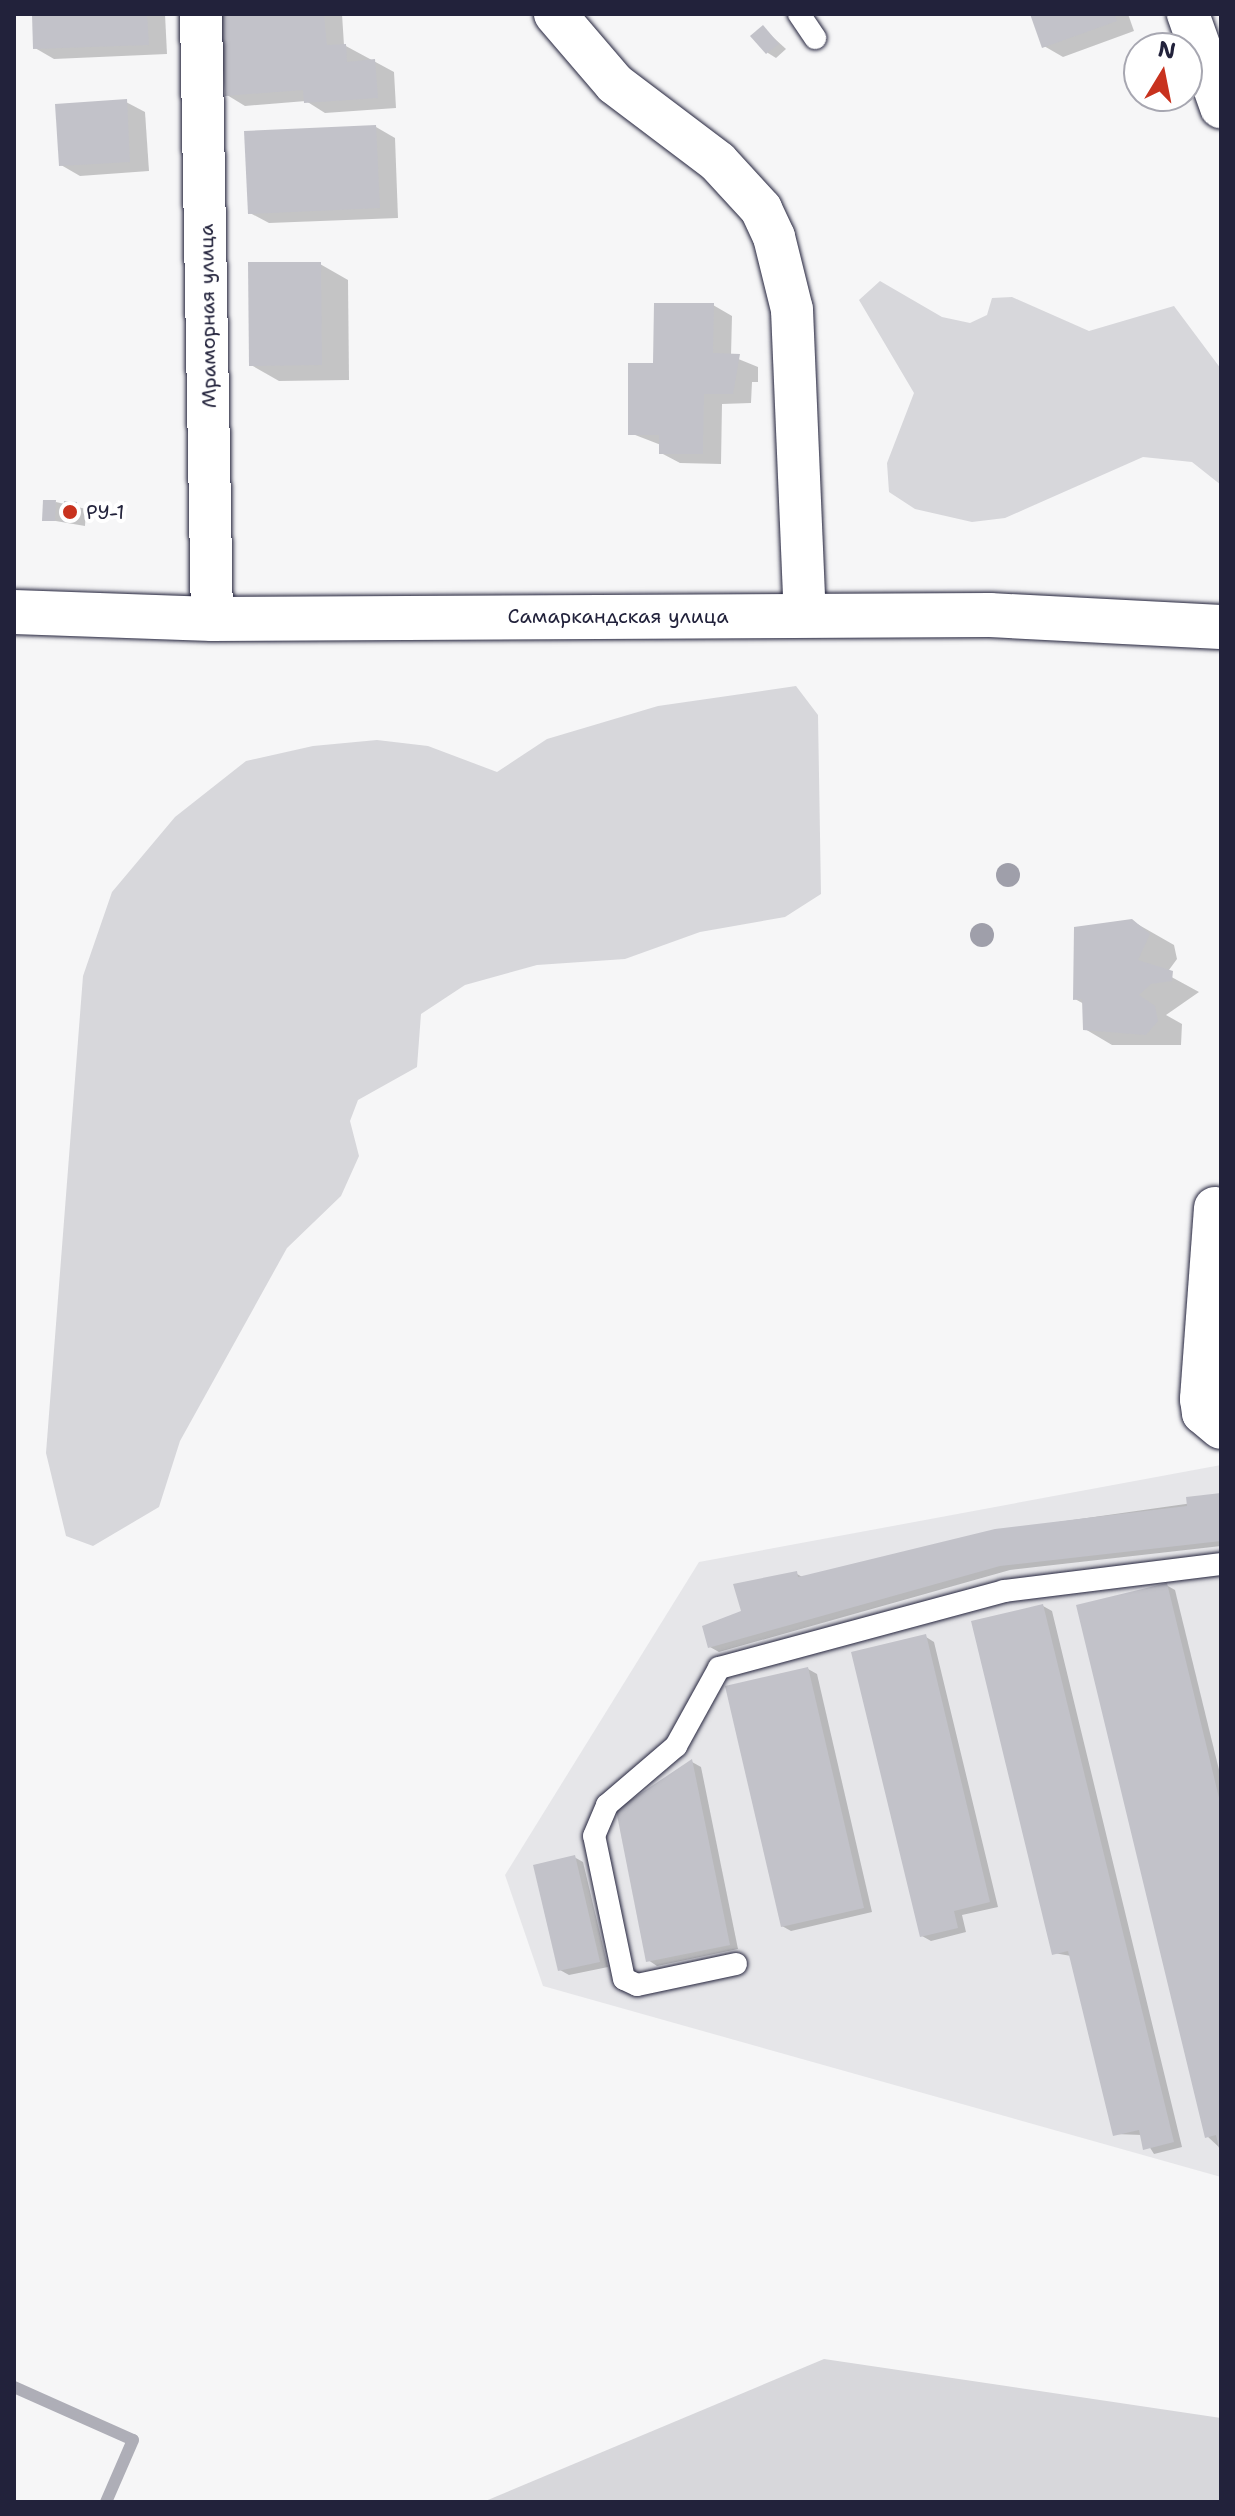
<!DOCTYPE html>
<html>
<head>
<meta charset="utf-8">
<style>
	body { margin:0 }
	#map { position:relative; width:1235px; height:2516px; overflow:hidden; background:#f6f6f7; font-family:"Shantell Sans",sans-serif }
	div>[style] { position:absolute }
	.built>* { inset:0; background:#e6e6e9 }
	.green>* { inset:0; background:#d7d7db }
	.shadow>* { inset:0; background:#0003 }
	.stream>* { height:12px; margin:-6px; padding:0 6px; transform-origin:6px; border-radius:6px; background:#aeaeb7 }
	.building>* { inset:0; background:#c2c2c9 }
	.roads { filter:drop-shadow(0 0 2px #22223b) drop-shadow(0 0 2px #22223b) }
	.lane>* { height:22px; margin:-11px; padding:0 11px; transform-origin:11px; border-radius:11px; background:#fff }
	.street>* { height:42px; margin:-21px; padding:0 21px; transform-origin:21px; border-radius:21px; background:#fff }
	.secondary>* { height:44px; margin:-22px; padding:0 22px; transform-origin:22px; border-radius:22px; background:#fff }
	.trees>* { width:24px; height:24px; margin:-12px; border-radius:50%; background:#9f9faa }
	.dots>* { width:22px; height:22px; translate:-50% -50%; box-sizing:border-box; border:4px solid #fff; border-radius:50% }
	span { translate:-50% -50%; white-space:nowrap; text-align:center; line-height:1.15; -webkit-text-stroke:8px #fff; paint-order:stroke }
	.street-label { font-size:20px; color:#22223b }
	.poi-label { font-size:20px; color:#22223b }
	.left { translate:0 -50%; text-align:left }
	.frame { position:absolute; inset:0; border:16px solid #22223b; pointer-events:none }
	.north { position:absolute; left:1123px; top:32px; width:80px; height:80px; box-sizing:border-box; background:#fff; border:2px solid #a7a7b1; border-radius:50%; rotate:10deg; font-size:22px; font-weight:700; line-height:32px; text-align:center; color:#22223b }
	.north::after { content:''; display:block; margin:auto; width:28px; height:36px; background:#c8321e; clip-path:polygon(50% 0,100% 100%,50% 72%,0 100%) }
</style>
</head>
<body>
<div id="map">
	<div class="built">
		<div style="clip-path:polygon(1221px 1465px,1221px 2177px,543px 1986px,505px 1875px,699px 1562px)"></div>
	</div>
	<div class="green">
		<div style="clip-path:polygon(880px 281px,942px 317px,970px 323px,987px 315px,992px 298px,1012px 297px,1089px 331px,1174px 306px,1221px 369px,1221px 485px,1192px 462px,1143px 457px,1005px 518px,972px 522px,915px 509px,889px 492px,887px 463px,914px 393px,859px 300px)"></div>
		<div style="clip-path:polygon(796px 686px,818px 715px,821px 894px,785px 917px,700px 932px,625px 959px,537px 965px,465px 985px,421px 1014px,417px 1067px,358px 1100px,350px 1121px,359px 1156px,341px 1196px,287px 1248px,180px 1441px,159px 1507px,93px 1546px,66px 1536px,46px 1453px,83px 976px,112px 892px,175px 817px,246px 761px,313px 746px,377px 740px,428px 746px,497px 772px,547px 739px,658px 706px)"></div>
		<div style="clip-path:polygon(824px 2359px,1221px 2418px,1221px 2502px,483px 2502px)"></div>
	</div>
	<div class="shadow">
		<div style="clip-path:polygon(34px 14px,165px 14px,167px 54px,54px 59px,35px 48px)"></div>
		<div style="clip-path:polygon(221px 14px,342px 14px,344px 45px,394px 72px,396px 108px,325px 113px,306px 101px,245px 106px,227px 95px)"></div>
		<div style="clip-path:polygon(1032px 14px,1128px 14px,1134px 31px,1063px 57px,1044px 46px)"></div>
		<div style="clip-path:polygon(763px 28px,786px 49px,776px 58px,768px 53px)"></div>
		<div style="clip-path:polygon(126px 102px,145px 112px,149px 171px,80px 176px,61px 165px)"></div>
		<div style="clip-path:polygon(376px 127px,395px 138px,398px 218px,269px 223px,250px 213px)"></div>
		<div style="clip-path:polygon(320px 264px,348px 280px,349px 380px,279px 381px,251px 365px)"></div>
		<div style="clip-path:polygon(713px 305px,732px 316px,731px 356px,758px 367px,758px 382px,752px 382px,751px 403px,722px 404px,721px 464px,680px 463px,661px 453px,661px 445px,630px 433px,655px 365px)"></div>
		<div style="clip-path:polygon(56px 502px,86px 509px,85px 526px,44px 519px)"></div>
		<div style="clip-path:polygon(1132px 921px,1174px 945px,1177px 959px,1166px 974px,1199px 992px,1166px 1015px,1182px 1024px,1181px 1045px,1112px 1045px,1085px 1029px,1084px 1004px,1075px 999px)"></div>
		<div style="clip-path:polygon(1221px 1499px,1221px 1546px,1010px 1570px,719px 1652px,710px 1647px,797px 1574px,804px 1578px,995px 1531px)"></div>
		<div style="clip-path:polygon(1166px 1585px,1175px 1590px,1221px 1778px,1221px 2149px,1207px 2136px)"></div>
		<div style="clip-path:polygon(1043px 1606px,1052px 1611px,1182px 2147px,1154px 2154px,1142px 2135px,1115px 2134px,1071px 1956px,1054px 1953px)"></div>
		<div style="clip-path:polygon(926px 1637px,934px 1642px,998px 1907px,962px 1915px,966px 1932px,931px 1941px,922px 1936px)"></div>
		<div style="clip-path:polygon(808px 1669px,817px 1674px,872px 1912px,791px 1931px,782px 1926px)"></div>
		<div style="clip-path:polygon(692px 1762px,701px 1767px,738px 1949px,657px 1966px,648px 1960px)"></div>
		<div style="clip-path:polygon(574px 1857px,583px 1862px,608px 1967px,569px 1975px,560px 1970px)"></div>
	</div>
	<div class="stream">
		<div style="left:14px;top:2387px;width:130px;rotate:24deg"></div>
		<div style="left:133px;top:2440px;width:68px;rotate:113.5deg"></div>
	</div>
	<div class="building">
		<div style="clip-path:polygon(32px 14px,147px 14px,149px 45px,33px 49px)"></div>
		<div style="clip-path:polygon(219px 14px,324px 14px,327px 45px,346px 44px,347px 62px,375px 59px,378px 98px,304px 103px,303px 90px,225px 96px)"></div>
		<div style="clip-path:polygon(1030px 14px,1114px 14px,1117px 21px,1042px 48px)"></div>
		<div style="clip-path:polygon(763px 25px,779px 44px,766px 54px,750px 36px)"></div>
		<div style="clip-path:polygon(127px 99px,130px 162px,59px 166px,55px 104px)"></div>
		<div style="clip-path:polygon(376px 125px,380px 208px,248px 214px,244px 131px)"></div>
		<div style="clip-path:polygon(248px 262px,321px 262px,322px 365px,249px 366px)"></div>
		<div style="clip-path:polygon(654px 303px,714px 303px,713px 353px,740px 354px,733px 394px,704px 394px,703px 454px,659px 454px,659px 435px,628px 435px,628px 363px,653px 363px)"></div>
		<div style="clip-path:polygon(43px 500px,56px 500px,55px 521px,42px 521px)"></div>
		<div style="clip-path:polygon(64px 501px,77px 502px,76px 522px,63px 522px)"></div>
		<div style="clip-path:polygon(1132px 919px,1150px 934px,1138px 960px,1173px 971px,1172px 981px,1151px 984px,1139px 995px,1155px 1006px,1158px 1021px,1146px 1035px,1083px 1030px,1082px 999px,1073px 1000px,1074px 927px)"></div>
		<div style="clip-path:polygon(1221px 1493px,1221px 1541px,1000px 1566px,708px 1648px,702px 1626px,741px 1611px,733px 1584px,797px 1571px,798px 1577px,995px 1529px,1187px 1506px,1186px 1497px)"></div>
		<div style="clip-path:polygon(1167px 1583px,1221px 1806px,1220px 2153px,1216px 2135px,1205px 2138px,1076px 1605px)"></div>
		<div style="clip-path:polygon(1043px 1604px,1174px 2142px,1143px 2150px,1139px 2130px,1113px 2136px,1068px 1951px,1052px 1955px,971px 1621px)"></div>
		<div style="clip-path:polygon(926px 1634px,990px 1902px,954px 1911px,958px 1928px,920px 1937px,851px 1652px)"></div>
		<div style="clip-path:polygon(808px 1667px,864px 1908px,781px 1927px,725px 1686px)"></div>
		<div style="clip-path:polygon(692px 1759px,730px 1945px,646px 1962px,616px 1810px)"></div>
		<div style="clip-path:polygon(575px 1855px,600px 1962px,558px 1971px,533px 1865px)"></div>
	</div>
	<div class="roads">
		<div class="lane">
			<div style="left:799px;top:14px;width:29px;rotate:56deg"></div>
			<div style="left:736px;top:1964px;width:101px;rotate:168deg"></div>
			<div style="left:637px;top:1985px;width:14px;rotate:-155deg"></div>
			<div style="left:624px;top:1979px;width:146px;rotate:-101.8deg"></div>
			<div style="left:594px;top:1836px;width:34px;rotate:-67deg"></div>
			<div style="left:607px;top:1805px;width:91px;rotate:-40.5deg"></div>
			<div style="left:676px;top:1746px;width:89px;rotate:-61.1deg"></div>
			<div style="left:719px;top:1668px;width:295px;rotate:-15.1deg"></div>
			<div style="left:1004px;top:1591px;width:219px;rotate:-7.1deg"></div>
		</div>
		<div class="street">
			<div style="left:201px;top:14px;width:605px;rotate:88.96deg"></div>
			<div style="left:555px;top:14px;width:92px;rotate:49.4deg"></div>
			<div style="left:615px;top:84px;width:129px;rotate:37.1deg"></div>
			<div style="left:718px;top:162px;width:64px;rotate:47.5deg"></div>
			<div style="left:761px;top:209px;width:31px;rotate:65deg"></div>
			<div style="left:774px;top:237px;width:75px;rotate:76.1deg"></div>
			<div style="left:792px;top:310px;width:305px;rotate:87.6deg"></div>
			<div style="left:1188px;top:14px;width:99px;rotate:70.5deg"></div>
			<div style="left:1215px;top:1208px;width:192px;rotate:94.2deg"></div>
			<div style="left:1201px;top:1399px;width:14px;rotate:82deg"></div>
			<div style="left:1203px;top:1413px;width:23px;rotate:40deg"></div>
		</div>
		<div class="secondary">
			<div style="left:14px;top:612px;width:198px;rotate:2deg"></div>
			<div style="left:212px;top:619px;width:778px;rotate:-0.29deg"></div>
			<div style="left:990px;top:615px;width:231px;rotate:3deg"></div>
		</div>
	</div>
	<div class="trees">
		<div style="left:1008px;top:875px"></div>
		<div style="left:982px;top:935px"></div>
	</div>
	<div class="dots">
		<div style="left:70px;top:512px;background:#c8321e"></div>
	</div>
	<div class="street-label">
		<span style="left:208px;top:316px;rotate:-91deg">Мраморная улица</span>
		<span style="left:618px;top:616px">Самаркандская улица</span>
	</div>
	<div class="poi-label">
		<span class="left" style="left:86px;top:512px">РУ-1</span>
	</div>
	<div class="frame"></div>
	<div class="north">N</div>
</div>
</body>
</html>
